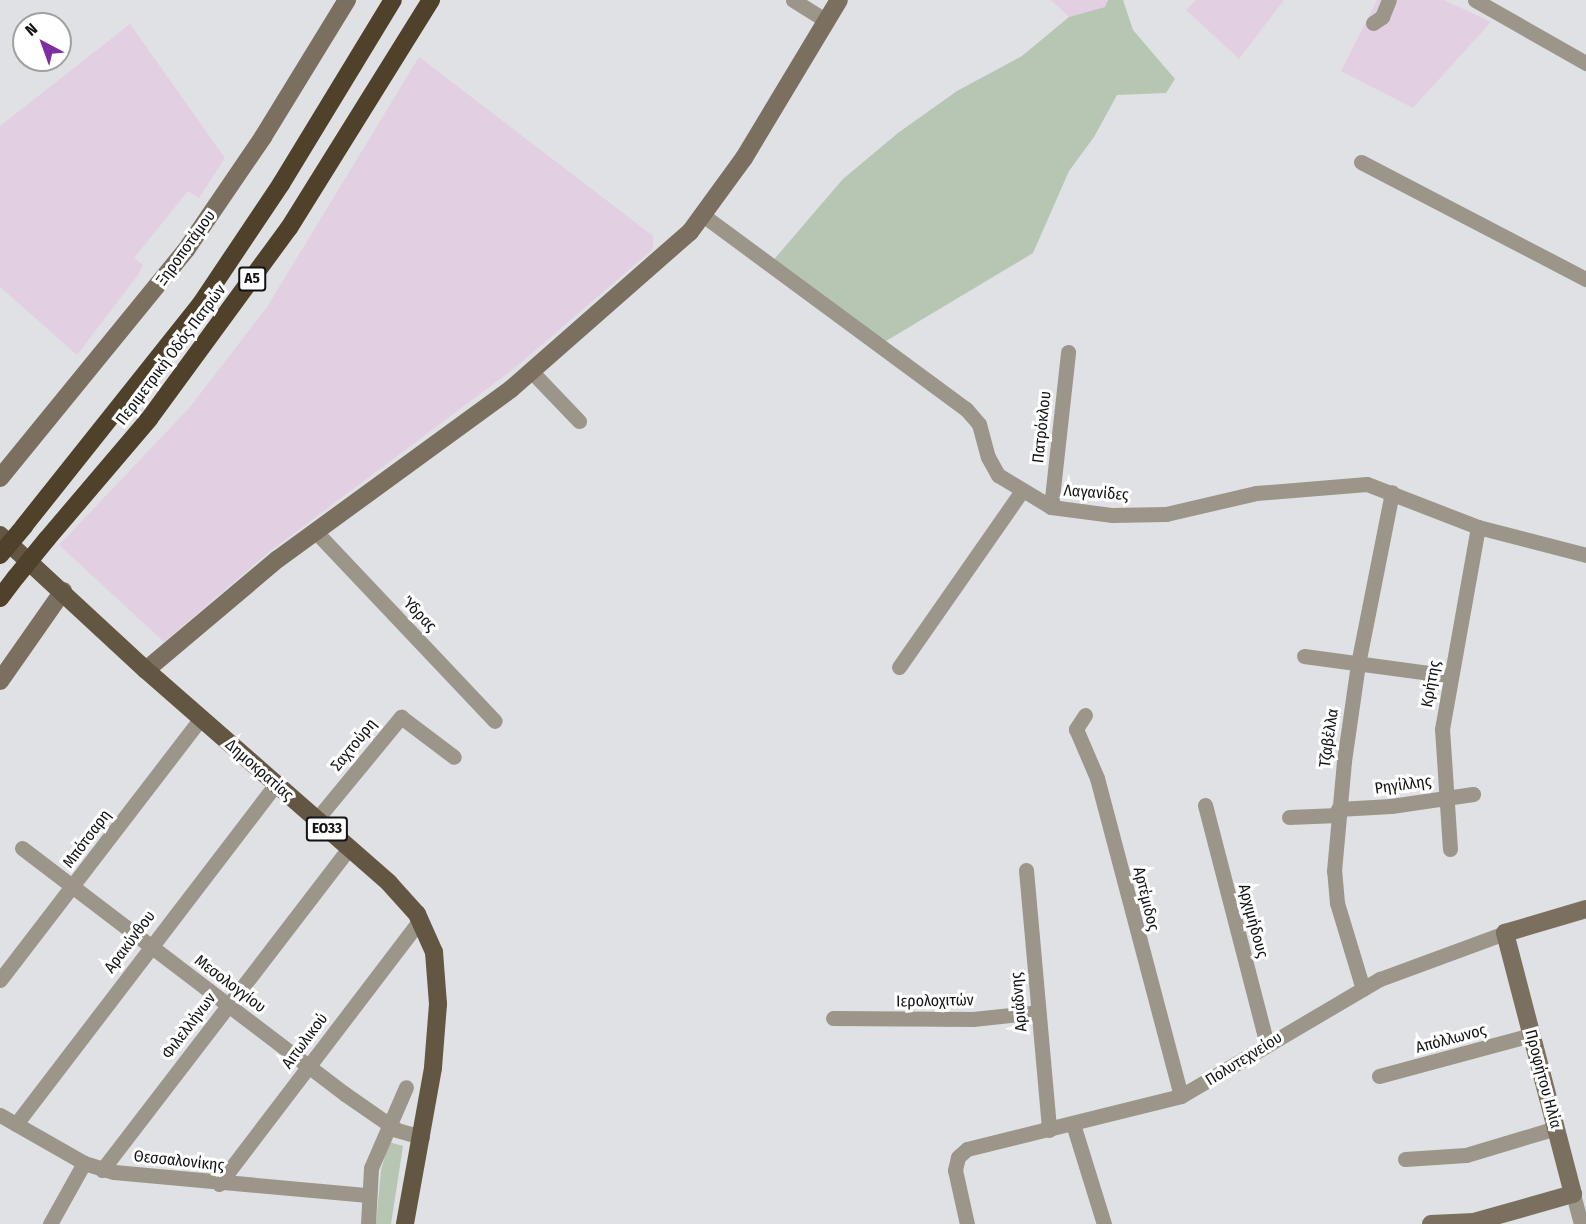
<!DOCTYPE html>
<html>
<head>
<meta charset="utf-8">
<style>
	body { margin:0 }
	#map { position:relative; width:1586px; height:1224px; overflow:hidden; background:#dfe1e5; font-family:"Fira Sans Condensed",sans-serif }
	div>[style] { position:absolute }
	.industrial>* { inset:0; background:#e2d0e2 }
	.green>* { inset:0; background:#b7c5b3 }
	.street>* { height:15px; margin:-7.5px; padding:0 7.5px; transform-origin:7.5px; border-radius:7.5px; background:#9c9589 }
	.secondary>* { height:18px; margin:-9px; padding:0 9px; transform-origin:9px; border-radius:9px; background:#7b7060 }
	.primary>* { height:18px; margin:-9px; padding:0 9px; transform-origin:9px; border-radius:9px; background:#635642 }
	.highway>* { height:18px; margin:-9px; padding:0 9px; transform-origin:9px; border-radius:9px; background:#4f412a }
	.highway-bridge>* { height:18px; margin:-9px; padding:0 9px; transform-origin:9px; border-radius:9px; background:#4f412a }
	span { translate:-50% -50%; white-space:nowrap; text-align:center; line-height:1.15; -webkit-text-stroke:6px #fff; paint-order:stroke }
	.shield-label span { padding:2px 4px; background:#fff; border:2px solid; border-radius:4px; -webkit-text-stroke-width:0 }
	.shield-label { font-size:15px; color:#121314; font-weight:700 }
	.street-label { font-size:16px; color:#121314 }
	.north { position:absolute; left:12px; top:12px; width:60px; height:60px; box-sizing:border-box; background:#fff; border:2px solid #a0a1a1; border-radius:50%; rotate:319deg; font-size:16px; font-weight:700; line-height:24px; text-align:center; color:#121314 }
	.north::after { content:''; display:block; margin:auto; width:21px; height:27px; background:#7d2e9f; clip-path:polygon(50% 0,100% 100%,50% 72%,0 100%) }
</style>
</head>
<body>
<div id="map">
	<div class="industrial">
		<div style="clip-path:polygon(1051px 0,1108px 0,1105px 7px,1069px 17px)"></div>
		<div style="clip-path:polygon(1196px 0,1284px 0,1239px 59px,1186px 10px)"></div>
		<div style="clip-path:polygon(1377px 0,1444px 0,1491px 22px,1413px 108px,1341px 71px)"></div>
		<div style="clip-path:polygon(130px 24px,225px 158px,199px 198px,188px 191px,134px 258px,143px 265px,138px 275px,77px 355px,0 287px,0 126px)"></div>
		<div style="clip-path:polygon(419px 57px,653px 236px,653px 249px,516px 367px,269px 552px,164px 642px,59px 545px,190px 407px,267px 307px)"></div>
	</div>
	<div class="green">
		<div style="clip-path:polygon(1108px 0,1123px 0,1133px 30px,1175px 79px,1166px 93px,1117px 95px,1094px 137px,1069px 171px,1033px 253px,881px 344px,771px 263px,843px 179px,898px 133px,957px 91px,1022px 56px,1069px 17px,1105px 7px)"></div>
		<div style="clip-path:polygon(389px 1142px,403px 1146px,391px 1224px,376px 1224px,381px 1170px)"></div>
	</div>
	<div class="street">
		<div style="left:793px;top:0;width:39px;rotate:32deg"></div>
		<div style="left:1475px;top:0;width:128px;rotate:29.6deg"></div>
		<div style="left:1373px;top:23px;width:11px;rotate:-34deg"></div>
		<div style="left:1382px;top:17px;width:18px;rotate:-68deg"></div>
		<div style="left:1361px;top:162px;width:254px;rotate:27.5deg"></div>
		<div style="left:704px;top:216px;width:325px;rotate:36.4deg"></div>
		<div style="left:966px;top:409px;width:20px;rotate:49deg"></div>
		<div style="left:979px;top:424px;width:34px;rotate:75deg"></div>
		<div style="left:988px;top:457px;width:21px;rotate:61deg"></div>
		<div style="left:998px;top:475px;width:62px;rotate:31.1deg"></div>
		<div style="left:1051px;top:507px;width:62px;rotate:7.5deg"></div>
		<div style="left:1112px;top:515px;width:54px;rotate:-1.1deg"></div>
		<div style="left:1166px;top:514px;width:92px;rotate:-13.1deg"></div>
		<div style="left:1256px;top:493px;width:111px;rotate:-4.6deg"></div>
		<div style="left:1367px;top:484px;width:119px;rotate:21.2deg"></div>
		<div style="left:1478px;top:527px;width:112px;rotate:14.5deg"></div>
		<div style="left:532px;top:372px;width:68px;rotate:46.2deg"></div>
		<div style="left:1051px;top:507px;width:156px;rotate:-83.7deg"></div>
		<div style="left:316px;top:532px;width:260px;rotate:46.6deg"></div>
		<div style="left:1304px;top:656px;width:148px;rotate:7.7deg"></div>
		<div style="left:899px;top:667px;width:213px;rotate:-55.1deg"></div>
		<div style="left:1085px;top:715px;width:17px;rotate:123deg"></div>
		<div style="left:1076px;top:729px;width:53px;rotate:66.8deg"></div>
		<div style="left:1097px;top:778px;width:329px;rotate:75.2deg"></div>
		<div style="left:1205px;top:805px;width:248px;rotate:75.5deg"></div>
		<div style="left:1338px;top:809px;width:53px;rotate:-3.2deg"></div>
		<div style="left:1391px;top:806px;width:83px;rotate:-8.3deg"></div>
		<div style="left:1289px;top:817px;width:49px;rotate:-2.3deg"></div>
		<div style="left:316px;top:820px;width:134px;rotate:-50.5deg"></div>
		<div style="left:401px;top:717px;width:66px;rotate:37deg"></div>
		<div style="left:22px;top:848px;width:406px;rotate:37.3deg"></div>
		<div style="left:345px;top:1094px;width:63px;rotate:34.7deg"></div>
		<div style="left:397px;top:1130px;width:26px;rotate:16deg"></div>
		<div style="left:1450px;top:849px;width:120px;rotate:-93.8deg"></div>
		<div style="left:1442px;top:729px;width:205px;rotate:-79.9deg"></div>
		<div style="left:1026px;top:870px;width:261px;rotate:84.9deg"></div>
		<div style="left:0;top:980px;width:329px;rotate:-52.5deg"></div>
		<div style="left:1363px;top:989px;width:90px;rotate:-106.8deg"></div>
		<div style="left:1337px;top:903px;width:32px;rotate:-95deg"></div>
		<div style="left:1334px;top:871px;width:110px;rotate:-84.8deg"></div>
		<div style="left:1344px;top:761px;width:98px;rotate:-81.8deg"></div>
		<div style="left:1358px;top:664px;width:175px;rotate:-78.8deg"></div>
		<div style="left:833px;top:1018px;width:140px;rotate:0.4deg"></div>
		<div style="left:973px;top:1019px;width:65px;rotate:-6.1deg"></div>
		<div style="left:1379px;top:1076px;width:157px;rotate:-15.1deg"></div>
		<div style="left:0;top:1115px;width:97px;rotate:29.7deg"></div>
		<div style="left:84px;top:1163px;width:31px;rotate:17deg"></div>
		<div style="left:114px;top:1172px;width:255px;rotate:5.2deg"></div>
		<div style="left:16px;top:1124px;width:427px;rotate:-52.6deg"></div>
		<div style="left:1073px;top:1124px;width:105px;rotate:72.8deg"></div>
		<div style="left:1405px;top:1159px;width:61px;rotate:-3.8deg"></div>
		<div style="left:1466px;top:1155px;width:94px;rotate:-16.7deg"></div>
		<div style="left:102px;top:1170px;width:406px;rotate:-52.5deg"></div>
		<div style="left:219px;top:1184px;width:332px;rotate:-52.7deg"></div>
		<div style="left:1573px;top:1194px;width:31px;rotate:75deg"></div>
		<div style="left:50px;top:1224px;width:70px;rotate:-60.9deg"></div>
		<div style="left:368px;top:1224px;width:56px;rotate:-86.9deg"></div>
		<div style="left:371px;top:1168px;width:88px;rotate:-66.6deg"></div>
		<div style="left:967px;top:1224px;width:55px;rotate:-102.5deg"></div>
		<div style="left:955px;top:1170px;width:13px;rotate:-77deg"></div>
		<div style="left:958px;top:1157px;width:12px;rotate:-42deg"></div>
		<div style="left:967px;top:1149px;width:220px;rotate:-13.9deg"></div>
		<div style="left:1181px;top:1096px;width:231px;rotate:-30.5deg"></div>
		<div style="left:1380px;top:979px;width:133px;rotate:-20.2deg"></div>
	</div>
	<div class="secondary">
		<div style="left:0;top:478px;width:294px;rotate:-50.8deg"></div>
		<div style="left:186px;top:250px;width:137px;rotate:-55.7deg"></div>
		<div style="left:263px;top:137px;width:161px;rotate:-58.5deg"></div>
		<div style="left:146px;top:670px;width:172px;rotate:-40.1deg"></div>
		<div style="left:278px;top:559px;width:288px;rotate:-36.1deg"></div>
		<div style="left:511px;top:389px;width:238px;rotate:-41.3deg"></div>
		<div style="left:690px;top:232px;width:92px;rotate:-53.9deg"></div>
		<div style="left:744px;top:158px;width:184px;rotate:-59deg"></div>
		<div style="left:0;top:681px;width:110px;rotate:-55deg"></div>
		<div style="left:1431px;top:1224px;width:43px;rotate:-2.7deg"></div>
		<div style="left:1474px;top:1222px;width:103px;rotate:-15.8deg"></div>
		<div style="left:1573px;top:1194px;width:270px;rotate:-104.6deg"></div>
		<div style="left:1505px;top:933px;width:84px;rotate:-16.5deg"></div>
	</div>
	<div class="primary">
		<div style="left:0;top:535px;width:199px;rotate:42.8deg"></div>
		<div style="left:146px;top:670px;width:323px;rotate:41.2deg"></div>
		<div style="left:389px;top:883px;width:42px;rotate:47.9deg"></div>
		<div style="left:417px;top:914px;width:42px;rotate:65.9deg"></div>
		<div style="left:434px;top:952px;width:52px;rotate:85.6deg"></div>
		<div style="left:438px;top:1004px;width:64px;rotate:94.5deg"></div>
		<div style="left:433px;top:1068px;width:158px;rotate:100.2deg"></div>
	</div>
	<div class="highway">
		<div style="left:24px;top:526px;width:283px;rotate:-51.5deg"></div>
		<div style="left:200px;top:305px;width:146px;rotate:-56.2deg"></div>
		<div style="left:281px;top:184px;width:215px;rotate:-58.7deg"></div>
		<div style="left:47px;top:539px;width:157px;rotate:-49.6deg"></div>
		<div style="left:149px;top:419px;width:237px;rotate:-53.8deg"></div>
		<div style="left:289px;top:228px;width:269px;rotate:-58.1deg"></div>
		<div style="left:0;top:598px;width:26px;rotate:-53deg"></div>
	</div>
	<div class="highway-bridge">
		<div style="left:0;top:555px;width:38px;rotate:-50deg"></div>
		<div style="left:16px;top:577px;width:49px;rotate:-50.8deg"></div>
	</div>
	<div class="shield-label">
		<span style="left:252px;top:279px">Α5</span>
		<span style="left:327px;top:829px">ΕΟ33</span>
	</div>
	<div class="street-label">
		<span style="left:186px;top:248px;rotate:-54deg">Ξηροποτάμου</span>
		<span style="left:171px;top:355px;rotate:-53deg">Περιμετρική Οδός Πατρών</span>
		<span style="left:1042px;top:427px;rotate:-84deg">Πατρόκλου</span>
		<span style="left:1096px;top:493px;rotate:4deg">Λαγανίδες</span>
		<span style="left:419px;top:614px;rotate:46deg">Ύδρας</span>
		<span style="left:1431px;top:684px;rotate:-80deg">Κρήτης</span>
		<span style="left:1329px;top:738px;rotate:-82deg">Τζαβέλλα</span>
		<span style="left:354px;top:745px;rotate:-51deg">Σαχτούρη</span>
		<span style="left:259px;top:770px;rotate:41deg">Δημοκρατίας</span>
		<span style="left:1403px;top:785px;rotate:-8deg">Ρηγίλλης</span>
		<span style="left:87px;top:839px;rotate:-53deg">Μπότσαρη</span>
		<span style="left:1146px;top:899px;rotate:76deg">Αρτέμιδος</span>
		<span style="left:1253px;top:921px;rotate:75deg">Αρχιμήδους</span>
		<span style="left:130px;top:942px;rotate:-53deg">Αρακύνθου</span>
		<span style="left:230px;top:984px;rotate:37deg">Μεσολογγίου</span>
		<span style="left:935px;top:1001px;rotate:-1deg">Ιερολοχιτών</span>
		<span style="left:1019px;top:1002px;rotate:-95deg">Αριάδνης</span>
		<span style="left:189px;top:1026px;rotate:-53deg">Φιλελλήνων</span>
		<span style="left:1451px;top:1039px;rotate:-15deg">Απόλλωνος</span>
		<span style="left:305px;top:1041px;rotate:-53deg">Αιτωλικού</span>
		<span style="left:1244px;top:1059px;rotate:-32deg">Πολυτεχνείου</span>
		<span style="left:1543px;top:1079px;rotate:75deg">Προφήτου Ηλία</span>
		<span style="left:179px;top:1161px;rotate:6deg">Θεσσαλονίκης</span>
	</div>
	<div class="north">N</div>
</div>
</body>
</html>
